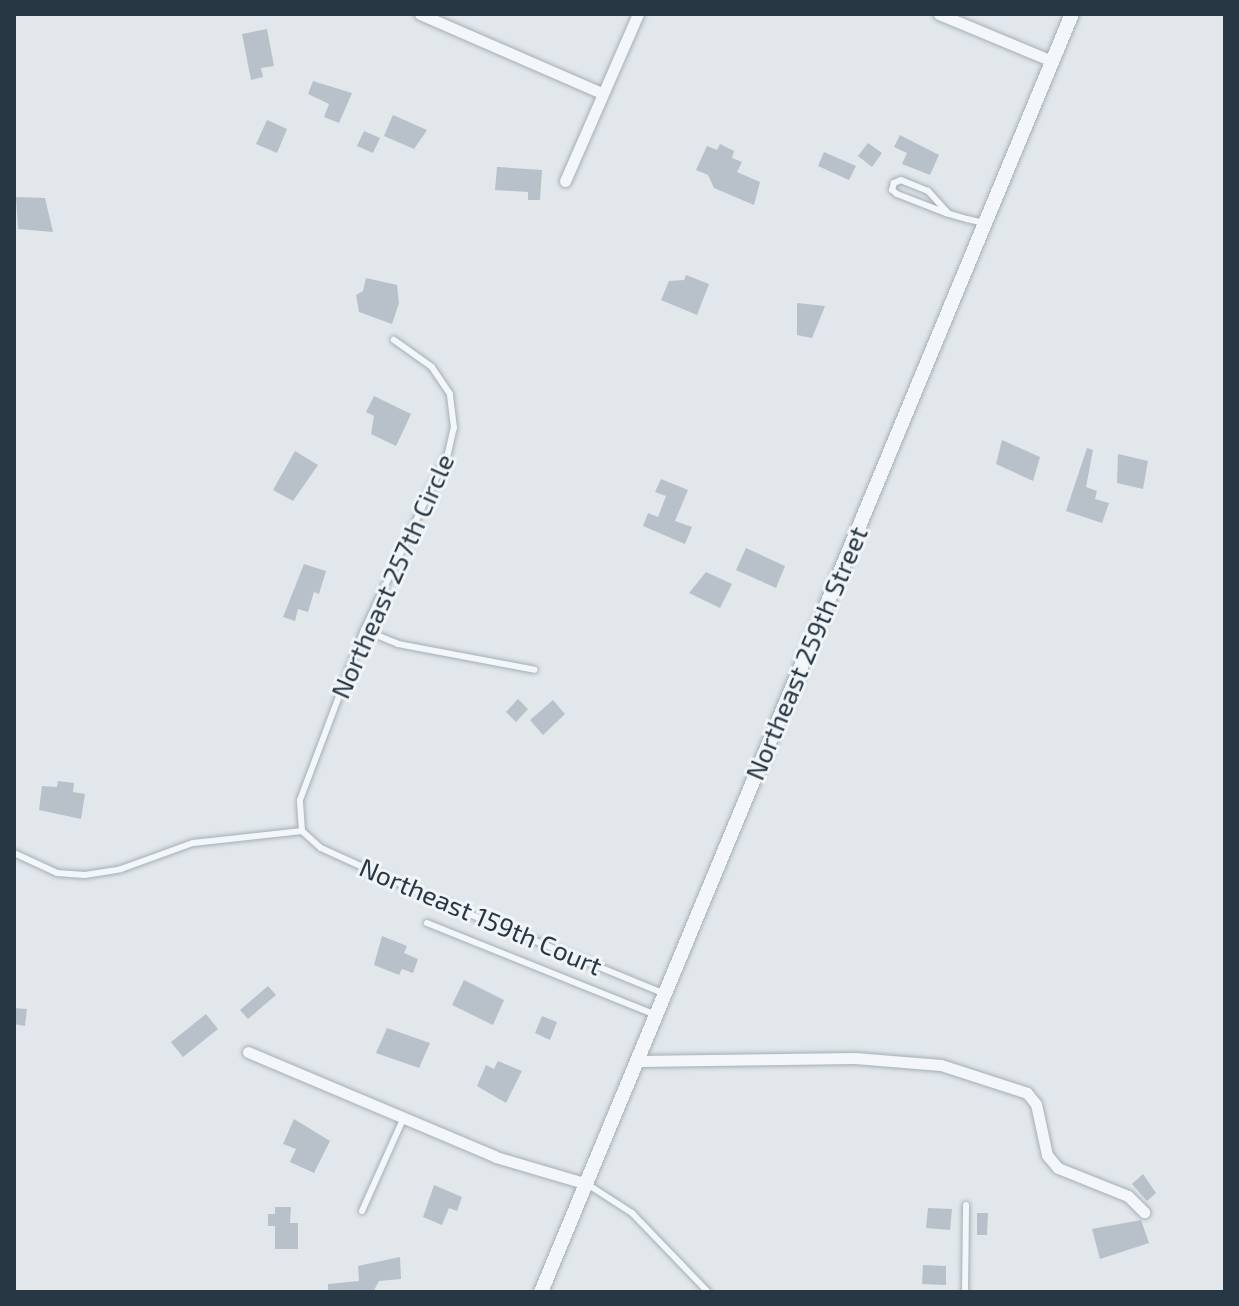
<!DOCTYPE html>
<html>
<head>
<meta charset="utf-8">
<style>
	body { margin:0 }
	#map { position:relative; width:1239px; height:1306px; overflow:hidden; background:#e1e7eb; font-family:"Exo 2",sans-serif }
	div>[style] { position:absolute }
	.building>* { inset:0; background:#b8c1c9 }
	.roads { filter:drop-shadow(0 0 2px #a5afb6) drop-shadow(0 0 2px #a5afb6) }
	.service>* { height:6px; margin:-3px; padding:0 3px; transform-origin:3px; border-radius:3px; background:#f4f7f9 }
	.minor>* { height:11px; margin:-5.5px; padding:0 5.5px; transform-origin:5.5px; border-radius:5.5px; background:#f4f7f9 }
	.tertiary>* { height:14px; margin:-7px; padding:0 7px; transform-origin:7px; border-radius:7px; background:#f4f7f9 }
	span { translate:-50% -50%; white-space:nowrap; text-align:center; line-height:1.15; -webkit-text-stroke:6px #f1f5f8; paint-order:stroke }
	.street-label { font-size:26px; color:#273744 }
	.frame { position:absolute; inset:0; border:16px solid #273744; pointer-events:none }
</style>
</head>
<body>
<div id="map">
	<div class="building">
		<div style="clip-path:polygon(267px 29px,274px 66px,261px 68px,263px 77px,251px 80px,242px 34px)"></div>
		<div style="clip-path:polygon(313px 81px,352px 93px,339px 123px,324px 117px,329px 104px,308px 94px)"></div>
		<div style="clip-path:polygon(393px 115px,427px 130px,414px 149px,384px 136px)"></div>
		<div style="clip-path:polygon(267px 120px,287px 129px,277px 153px,256px 144px)"></div>
		<div style="clip-path:polygon(364px 131px,380px 138px,373px 153px,357px 146px)"></div>
		<div style="clip-path:polygon(900px 135px,939px 155px,930px 175px,902px 164px,907px 153px,894px 147px)"></div>
		<div style="clip-path:polygon(868px 143px,882px 153px,872px 167px,858px 156px)"></div>
		<div style="clip-path:polygon(720px 144px,734px 151px,732px 158px,742px 162px,737px 172px,760px 182px,754px 205px,714px 188px,708px 175px,696px 170px,707px 146px,717px 150px)"></div>
		<div style="clip-path:polygon(824px 152px,856px 166px,849px 180px,818px 166px)"></div>
		<div style="clip-path:polygon(497px 167px,542px 170px,540px 200px,528px 200px,528px 192px,495px 190px)"></div>
		<div style="clip-path:polygon(16px 197px,45px 198px,53px 232px,18px 229px)"></div>
		<div style="clip-path:polygon(686px 275px,709px 284px,697px 315px,661px 300px,669px 281px,684px 280px)"></div>
		<div style="clip-path:polygon(366px 278px,397px 285px,399px 303px,392px 324px,359px 312px,356px 295px,363px 291px)"></div>
		<div style="clip-path:polygon(797px 303px,825px 306px,812px 338px,797px 335px)"></div>
		<div style="clip-path:polygon(374px 396px,411px 414px,396px 446px,371px 434px,374px 416px,366px 412px)"></div>
		<div style="clip-path:polygon(1002px 440px,1040px 457px,1033px 481px,996px 464px)"></div>
		<div style="clip-path:polygon(1087px 448px,1093px 450px,1086px 487px,1097px 491px,1095px 499px,1109px 503px,1102px 523px,1066px 511px)"></div>
		<div style="clip-path:polygon(295px 451px,318px 465px,293px 501px,273px 490px)"></div>
		<div style="clip-path:polygon(1118px 454px,1148px 461px,1143px 489px,1117px 483px)"></div>
		<div style="clip-path:polygon(661px 479px,688px 490px,675px 521px,692px 527px,685px 544px,643px 526px,648px 513px,658px 517px,666px 496px,655px 492px)"></div>
		<div style="clip-path:polygon(746px 548px,785px 566px,776px 588px,736px 570px)"></div>
		<div style="clip-path:polygon(304px 564px,326px 571px,319px 594px,314px 592px,308px 612px,298px 609px,295px 621px,283px 617px)"></div>
		<div style="clip-path:polygon(706px 572px,732px 584px,720px 608px,689px 593px)"></div>
		<div style="clip-path:polygon(518px 699px,528px 709px,516px 722px,506px 712px)"></div>
		<div style="clip-path:polygon(553px 700px,565px 714px,543px 735px,530px 720px)"></div>
		<div style="clip-path:polygon(58px 781px,74px 783px,73px 792px,85px 794px,81px 819px,39px 810px,42px 786px,57px 787px)"></div>
		<div style="clip-path:polygon(382px 936px,407px 946px,404px 953px,418px 959px,413px 973px,402px 969px,399px 975px,374px 965px)"></div>
		<div style="clip-path:polygon(464px 980px,504px 1000px,493px 1025px,452px 1005px)"></div>
		<div style="clip-path:polygon(268px 986px,276px 995px,248px 1019px,240px 1010px)"></div>
		<div style="clip-path:polygon(14px 1008px,27px 1009px,25px 1026px,14px 1024px)"></div>
		<div style="clip-path:polygon(206px 1014px,218px 1029px,183px 1057px,171px 1042px)"></div>
		<div style="clip-path:polygon(542px 1016px,557px 1022px,550px 1040px,535px 1033px)"></div>
		<div style="clip-path:polygon(387px 1028px,430px 1043px,419px 1068px,376px 1053px)"></div>
		<div style="clip-path:polygon(498px 1061px,522px 1071px,506px 1103px,477px 1086px,486px 1065px,494px 1069px)"></div>
		<div style="clip-path:polygon(294px 1119px,330px 1141px,314px 1173px,290px 1162px,296px 1149px,283px 1144px)"></div>
		<div style="clip-path:polygon(1143px 1174px,1156px 1193px,1147px 1201px,1132px 1184px)"></div>
		<div style="clip-path:polygon(434px 1185px,462px 1197px,457px 1211px,449px 1208px,442px 1225px,423px 1217px)"></div>
		<div style="clip-path:polygon(275px 1207px,291px 1207px,290px 1223px,298px 1223px,298px 1249px,275px 1249px,275px 1226px,268px 1226px,268px 1214px,275px 1214px)"></div>
		<div style="clip-path:polygon(928px 1208px,952px 1209px,950px 1230px,926px 1228px)"></div>
		<div style="clip-path:polygon(977px 1213px,988px 1213px,987px 1235px,977px 1235px)"></div>
		<div style="clip-path:polygon(1141px 1220px,1149px 1243px,1100px 1259px,1092px 1229px)"></div>
		<div style="clip-path:polygon(400px 1257px,401px 1279px,379px 1281px,373px 1292px,328px 1292px,328px 1284px,359px 1281px,358px 1266px)"></div>
		<div style="clip-path:polygon(923px 1265px,946px 1266px,946px 1285px,922px 1284px)"></div>
	</div>
	<div class="roads">
		<div class="service">
			<div style="left:948px;top:213px;width:30px;rotate:-132deg"></div>
			<div style="left:928px;top:191px;width:29px;rotate:-158deg"></div>
			<div style="left:901px;top:180px;width:8px;rotate:157deg"></div>
			<div style="left:894px;top:183px;width:7px;rotate:106deg"></div>
			<div style="left:892px;top:190px;width:6px;rotate:39deg"></div>
			<div style="left:897px;top:194px;width:53px;rotate:21.2deg"></div>
			<div style="left:946px;top:213px;width:22px;rotate:16deg"></div>
			<div style="left:967px;top:219px;width:18px;rotate:13deg"></div>
			<div style="left:364px;top:630px;width:37px;rotate:22deg"></div>
			<div style="left:398px;top:644px;width:139px;rotate:10.7deg"></div>
			<div style="left:302px;top:831px;width:31px;rotate:-94deg"></div>
			<div style="left:300px;top:800px;width:182px;rotate:-69.4deg"></div>
			<div style="left:364px;top:630px;width:196px;rotate:-64.6deg"></div>
			<div style="left:448px;top:453px;width:26px;rotate:-77deg"></div>
			<div style="left:454px;top:428px;width:34px;rotate:-97deg"></div>
			<div style="left:450px;top:394px;width:32px;rotate:-124deg"></div>
			<div style="left:432px;top:367px;width:47px;rotate:-144.6deg"></div>
			<div style="left:302px;top:831px;width:25px;rotate:42deg"></div>
			<div style="left:321px;top:848px;width:125px;rotate:24.5deg"></div>
			<div style="left:435px;top:900px;width:248px;rotate:22.2deg"></div>
			<div style="left:14px;top:853px;width:47px;rotate:24.9deg"></div>
			<div style="left:57px;top:873px;width:28px;rotate:4deg"></div>
			<div style="left:85px;top:875px;width:36px;rotate:-9deg"></div>
			<div style="left:121px;top:869px;width:77px;rotate:-19.9deg"></div>
			<div style="left:193px;top:843px;width:110px;rotate:-6.3deg"></div>
			<div style="left:427px;top:923px;width:247px;rotate:21.9deg"></div>
			<div style="left:587px;top:1184px;width:54px;rotate:32.8deg"></div>
			<div style="left:632px;top:1213px;width:110px;rotate:46.1deg"></div>
			<div style="left:362px;top:1211px;width:103px;rotate:-65.9deg"></div>
			<div style="left:965px;top:1292px;width:87px;rotate:-89.3deg"></div>
		</div>
		<div class="minor">
			<div style="left:420px;top:14px;width:198px;rotate:23.5deg"></div>
			<div style="left:939px;top:14px;width:122px;rotate:22.6deg"></div>
			<div style="left:565px;top:181px;width:182px;rotate:-66.4deg"></div>
			<div style="left:248px;top:1052px;width:269px;rotate:22.9deg"></div>
			<div style="left:496px;top:1157px;width:95px;rotate:16.5deg"></div>
			<div style="left:637px;top:1061px;width:218px;rotate:-0.8deg"></div>
			<div style="left:855px;top:1058px;width:86px;rotate:4.7deg"></div>
			<div style="left:941px;top:1065px;width:90px;rotate:18deg"></div>
			<div style="left:1027px;top:1093px;width:14px;rotate:51deg"></div>
			<div style="left:1036px;top:1104px;width:52px;rotate:77.8deg"></div>
			<div style="left:1047px;top:1155px;width:17px;rotate:50deg"></div>
			<div style="left:1058px;top:1168px;width:75px;rotate:21.8deg"></div>
			<div style="left:1128px;top:1196px;width:23px;rotate:45deg"></div>
		</div>
		<div class="tertiary">
			<div style="left:541px;top:1292px;width:1384px;rotate:-67.44deg"></div>
		</div>
	</div>
	<div class="street-label">
		<span style="left:392px;top:576px;rotate:-66deg">Northeast 257th Circle</span>
		<span style="left:806px;top:653px;rotate:-67deg">Northeast 259th Street</span>
		<span style="left:481px;top:916px;rotate:23deg">Northeast 159th Court</span>
	</div>
	<div class="frame"></div>
</div>
</body>
</html>
